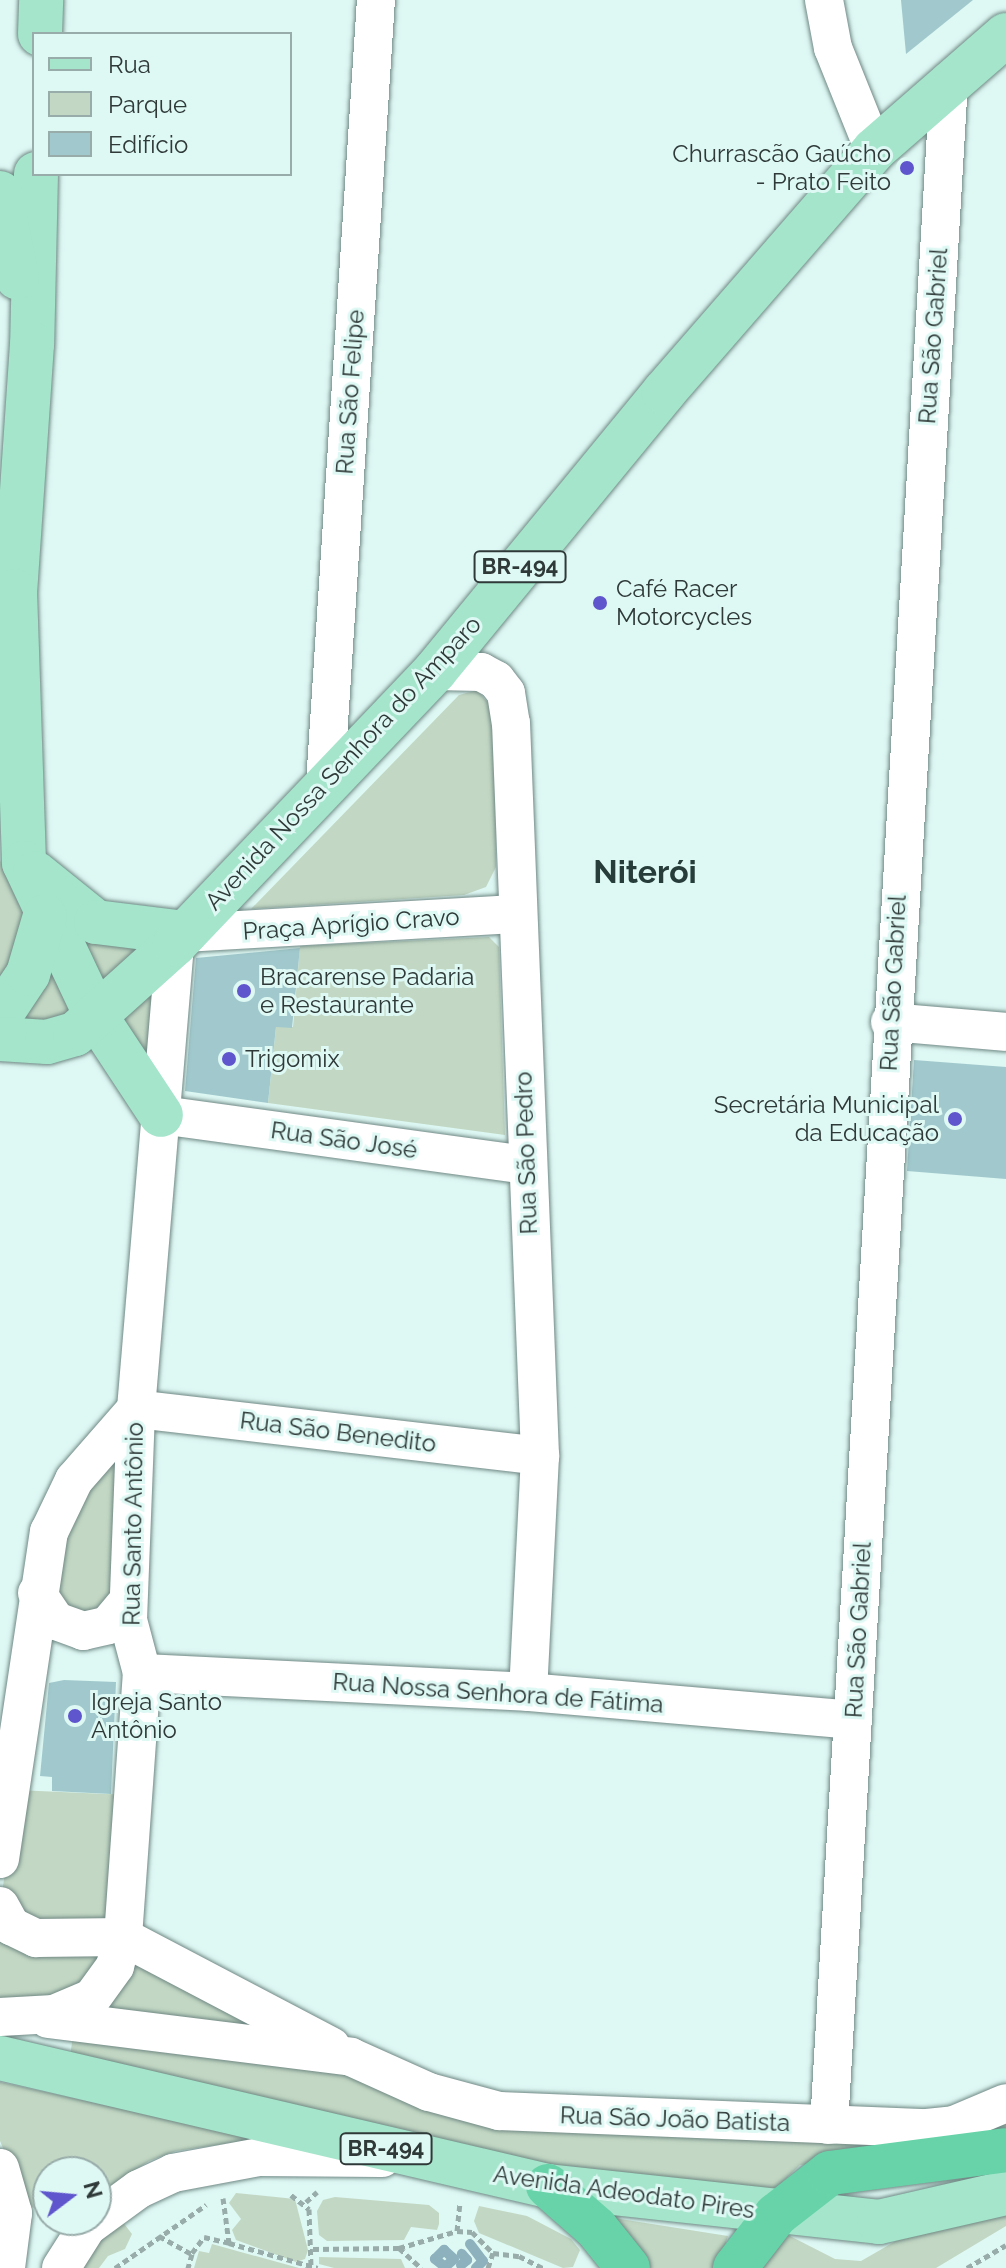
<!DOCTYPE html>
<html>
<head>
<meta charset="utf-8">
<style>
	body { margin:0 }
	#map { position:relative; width:1006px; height:2268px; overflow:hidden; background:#def8f4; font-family:Raleway,sans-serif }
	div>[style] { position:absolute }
	.green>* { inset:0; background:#c3d8c4 }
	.stream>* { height:10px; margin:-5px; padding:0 5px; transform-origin:5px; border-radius:5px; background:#8eb1be }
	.building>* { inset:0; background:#a1c9cd }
	.path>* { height:5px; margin-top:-2.5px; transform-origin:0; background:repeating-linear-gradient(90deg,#98aca9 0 6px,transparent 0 10px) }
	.roads { filter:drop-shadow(0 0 2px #708884) drop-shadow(0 0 2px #708884) }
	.minor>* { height:38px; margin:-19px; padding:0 19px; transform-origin:19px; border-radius:19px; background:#fff }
	.major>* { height:44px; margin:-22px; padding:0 22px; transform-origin:22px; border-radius:22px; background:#a4e5cb }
	.highway>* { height:44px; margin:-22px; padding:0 22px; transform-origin:22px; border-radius:22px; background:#68d3a9 }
	.dots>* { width:22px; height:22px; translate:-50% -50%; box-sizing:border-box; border:4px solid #def8f4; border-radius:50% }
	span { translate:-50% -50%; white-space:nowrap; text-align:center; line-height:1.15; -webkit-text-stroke:6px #def8f4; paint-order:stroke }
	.shield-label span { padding:2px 6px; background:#def8f4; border:2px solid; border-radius:6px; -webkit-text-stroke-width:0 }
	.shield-label { font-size:22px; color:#2f3a38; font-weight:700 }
	.poi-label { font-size:24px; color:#2f3a38 }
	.right { translate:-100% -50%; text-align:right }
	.left { translate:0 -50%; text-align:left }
	.street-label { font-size:24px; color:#2f3a38 }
	.district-label { font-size:32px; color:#273d3a; font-weight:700 }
	.legend { position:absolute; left:32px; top:32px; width:260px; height:144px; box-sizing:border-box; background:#def8f4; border:2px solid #98aca9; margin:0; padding:10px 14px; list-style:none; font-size:24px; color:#2f3a38 }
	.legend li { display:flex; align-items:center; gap:16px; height:40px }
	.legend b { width:40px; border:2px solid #98aca9 }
	.north { position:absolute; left:32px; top:2156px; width:80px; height:80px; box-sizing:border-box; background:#def8f4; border:2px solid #98aca9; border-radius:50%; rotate:74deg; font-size:22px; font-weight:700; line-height:32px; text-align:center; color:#2f3a38 }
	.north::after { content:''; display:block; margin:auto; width:28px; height:36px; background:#5f55cd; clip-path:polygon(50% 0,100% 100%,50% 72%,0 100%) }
</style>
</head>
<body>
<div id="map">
	<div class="green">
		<div style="clip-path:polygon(477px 690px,495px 711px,496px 867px,486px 887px,464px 895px,251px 909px,459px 695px)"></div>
		<div style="clip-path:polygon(0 860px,25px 916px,20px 948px,0 977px)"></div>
		<div style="clip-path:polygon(72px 921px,154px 946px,100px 997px)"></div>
		<div style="clip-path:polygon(489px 937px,499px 947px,505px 1135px,268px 1103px,276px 1027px,293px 1027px,300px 946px)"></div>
		<div style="clip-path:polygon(46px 964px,87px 1014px,70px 1023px,13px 1024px)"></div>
		<div style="clip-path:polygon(163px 974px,155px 1084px,116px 1019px)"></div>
		<div style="clip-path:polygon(127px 1432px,121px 1603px,84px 1625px,43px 1579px,54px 1538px)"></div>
		<div style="clip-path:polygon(16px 1790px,129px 1795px,119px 1922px,37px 1934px,2px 1894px)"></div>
		<div style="clip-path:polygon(0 1932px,102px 1952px,91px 1976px,63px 1997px,0 2003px)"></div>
		<div style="clip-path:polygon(132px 1951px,305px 2043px,81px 2018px)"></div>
		<div style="clip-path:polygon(73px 2036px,325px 2065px,415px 2106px,1006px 2120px,1006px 2139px,800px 2165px,756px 2208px,69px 2063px)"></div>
		<div style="clip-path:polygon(0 2082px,258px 2139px,176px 2151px,149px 2161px,96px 2196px,96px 2172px,48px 2172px,47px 2218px,26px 2202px,0 2141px)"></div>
		<div style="clip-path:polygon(236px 2193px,295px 2199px,308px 2250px,305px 2259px,296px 2262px,236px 2240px,232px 2230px,241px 2219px,229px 2203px)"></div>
		<div style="clip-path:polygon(335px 2197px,429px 2205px,439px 2213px,439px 2224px,437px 2230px,411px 2227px,404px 2240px,327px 2241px,319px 2235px,317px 2211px,323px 2200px)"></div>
		<div style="clip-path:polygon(479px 2206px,527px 2216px,571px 2239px,580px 2250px,573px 2267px,563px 2268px,479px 2233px,474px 2221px)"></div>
		<div style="clip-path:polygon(1006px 2209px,1006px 2226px,936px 2268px,757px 2268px,788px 2235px,835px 2259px,861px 2261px,901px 2238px)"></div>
		<div style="clip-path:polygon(595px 2215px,728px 2236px,718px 2268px,649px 2268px)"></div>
		<div style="clip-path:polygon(122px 2221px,132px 2234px,125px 2249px,108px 2256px,99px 2268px,75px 2268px,81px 2254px)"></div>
		<div style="clip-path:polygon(212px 2244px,299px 2268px,194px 2268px,199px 2251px,209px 2253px)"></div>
		<div style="clip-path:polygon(319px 2257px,401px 2259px,405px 2268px,334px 2268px,319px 2264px)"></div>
	</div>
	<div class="stream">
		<div style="left:470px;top:2244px;width:21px;rotate:53deg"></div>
		<div style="left:483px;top:2261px;width:10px;rotate:135deg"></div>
		<div style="left:444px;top:2250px;width:13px;rotate:42deg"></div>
		<div style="left:454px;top:2259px;width:12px;rotate:138deg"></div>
		<div style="left:445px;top:2267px;width:13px;rotate:-141deg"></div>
		<div style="left:435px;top:2259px;width:13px;rotate:-45deg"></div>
		<div style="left:461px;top:2265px;width:8px;rotate:-40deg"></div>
		<div style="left:467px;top:2260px;width:8px;rotate:-130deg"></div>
	</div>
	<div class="building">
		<div style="clip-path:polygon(901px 0,973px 0,906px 54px)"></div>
		<div style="clip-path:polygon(300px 948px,292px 1028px,276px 1027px,268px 1103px,185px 1091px,196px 958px)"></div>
		<div style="clip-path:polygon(914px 1060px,1006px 1067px,1006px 1179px,907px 1171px)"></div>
		<div style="clip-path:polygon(64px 1680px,116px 1682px,111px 1794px,52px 1791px,52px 1777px,40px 1776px,49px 1683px)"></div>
	</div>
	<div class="path">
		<div style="left:291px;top:2195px;width:23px;rotate:38deg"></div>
		<div style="left:309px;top:2209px;width:57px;rotate:88deg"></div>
		<div style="left:223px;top:2198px;width:45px;rotate:82.4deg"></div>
		<div style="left:229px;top:2243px;width:92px;rotate:15.7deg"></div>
		<div style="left:306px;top:2202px;width:15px;rotate:-42deg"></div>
		<div style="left:457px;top:2231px;width:27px;rotate:-84deg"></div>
		<div style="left:159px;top:2236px;width:38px;rotate:29deg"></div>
		<div style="left:192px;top:2254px;width:15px;rotate:106deg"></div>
		<div style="left:399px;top:2248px;width:60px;rotate:-16.3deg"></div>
		<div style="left:457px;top:2231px;width:15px;rotate:4deg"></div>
		<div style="left:472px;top:2232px;width:30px;rotate:45deg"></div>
		<div style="left:313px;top:2249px;width:86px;rotate:-0.7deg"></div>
		<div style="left:399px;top:2248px;width:30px;rotate:42deg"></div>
		<div style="left:192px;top:2253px;width:20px;rotate:-53deg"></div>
		<div style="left:204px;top:2237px;width:26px;rotate:13deg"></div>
		<div style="left:115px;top:2268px;width:111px;rotate:-34.7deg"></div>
		<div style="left:488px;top:2268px;width:16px;rotate:-72deg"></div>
		<div style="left:493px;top:2253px;width:26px;rotate:7deg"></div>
		<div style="left:519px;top:2256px;width:27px;rotate:27deg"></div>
		<div style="left:967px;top:2268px;width:45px;rotate:-30.5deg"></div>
	</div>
	<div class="roads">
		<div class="minor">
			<div style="left:824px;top:0;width:49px;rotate:79.4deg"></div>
			<div style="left:833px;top:48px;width:110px;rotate:68.1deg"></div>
			<div style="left:435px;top:671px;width:46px;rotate:1.2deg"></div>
			<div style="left:481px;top:672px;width:17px;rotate:28deg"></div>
			<div style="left:496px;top:680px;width:16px;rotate:52deg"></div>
			<div style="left:506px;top:693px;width:30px;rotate:81deg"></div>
			<div style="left:511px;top:723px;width:734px;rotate:87.73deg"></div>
			<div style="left:540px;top:1456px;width:236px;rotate:92.9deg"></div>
			<div style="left:325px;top:784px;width:786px;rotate:-86.28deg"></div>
			<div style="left:185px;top:933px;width:333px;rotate:-3.3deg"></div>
			<div style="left:890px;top:1022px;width:116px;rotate:4.9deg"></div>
			<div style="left:161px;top:1115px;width:368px;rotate:7.8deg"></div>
			<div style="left:37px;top:1593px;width:34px;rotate:56deg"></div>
			<div style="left:56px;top:1621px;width:29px;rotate:20deg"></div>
			<div style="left:83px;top:1631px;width:26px;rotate:-13deg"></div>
			<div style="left:108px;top:1625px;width:31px;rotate:-50deg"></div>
			<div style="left:142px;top:1673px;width:386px;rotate:2.8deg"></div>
			<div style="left:528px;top:1692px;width:326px;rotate:4.9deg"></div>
			<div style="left:0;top:1859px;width:331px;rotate:-81.5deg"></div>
			<div style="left:49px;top:1532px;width:58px;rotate:-64.3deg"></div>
			<div style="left:74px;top:1480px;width:94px;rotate:-48.9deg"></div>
			<div style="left:136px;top:1409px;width:407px;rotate:6.6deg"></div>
			<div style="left:0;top:1906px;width:23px;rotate:61deg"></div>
			<div style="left:11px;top:1926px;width:28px;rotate:26deg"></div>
			<div style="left:36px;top:1938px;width:87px;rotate:-0.7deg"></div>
			<div style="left:123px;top:1937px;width:235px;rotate:27.7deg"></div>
			<div style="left:0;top:2017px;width:54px;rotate:-3.2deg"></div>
			<div style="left:54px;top:2014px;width:41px;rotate:-22.8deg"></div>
			<div style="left:92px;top:1998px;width:39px;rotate:-54deg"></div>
			<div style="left:115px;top:1966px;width:30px;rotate:-75deg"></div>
			<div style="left:123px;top:1937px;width:265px;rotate:-85.9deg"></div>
			<div style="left:142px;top:1673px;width:55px;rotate:-104.8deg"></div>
			<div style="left:128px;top:1620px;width:211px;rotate:-87.8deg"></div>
			<div style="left:136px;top:1409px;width:467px;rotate:-85.2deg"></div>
			<div style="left:48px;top:2019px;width:305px;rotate:7.1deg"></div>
			<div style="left:351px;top:2057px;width:85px;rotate:24.2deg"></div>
			<div style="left:429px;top:2092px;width:73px;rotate:15.2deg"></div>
			<div style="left:499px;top:2111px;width:428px;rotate:2.3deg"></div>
			<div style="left:927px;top:2128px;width:27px;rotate:-6deg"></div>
			<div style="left:954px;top:2125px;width:56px;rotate:-22.9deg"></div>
			<div style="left:829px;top:2125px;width:2047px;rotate:-86.64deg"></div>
			<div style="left:0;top:2168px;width:47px;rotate:73.9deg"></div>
			<div style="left:13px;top:2213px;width:55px;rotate:97.3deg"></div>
			<div style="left:61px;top:2268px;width:49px;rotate:-57.6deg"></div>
			<div style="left:87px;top:2227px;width:64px;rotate:-36.2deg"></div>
			<div style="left:139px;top:2189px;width:38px;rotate:-25deg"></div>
			<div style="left:173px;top:2173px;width:87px;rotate:-10.5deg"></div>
			<div style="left:259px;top:2157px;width:123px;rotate:0.5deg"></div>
		</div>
		<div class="major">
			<div style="left:40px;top:34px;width:34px;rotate:-88deg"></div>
			<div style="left:36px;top:174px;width:170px;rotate:91.3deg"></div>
			<div style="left:32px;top:344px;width:248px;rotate:93.9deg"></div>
			<div style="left:15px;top:591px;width:272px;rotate:88.1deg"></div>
			<div style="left:24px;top:863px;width:171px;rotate:64.8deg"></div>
			<div style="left:97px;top:1018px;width:116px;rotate:56.6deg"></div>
			<div style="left:0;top:193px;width:86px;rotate:78.6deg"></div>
			<div style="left:35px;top:873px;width:78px;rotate:38.8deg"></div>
			<div style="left:96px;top:922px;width:90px;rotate:7deg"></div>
			<div style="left:0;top:1016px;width:50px;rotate:-56.3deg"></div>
			<div style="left:28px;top:974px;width:60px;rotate:-73.7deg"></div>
			<div style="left:0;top:1039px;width:47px;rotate:3.7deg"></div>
			<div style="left:47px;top:1042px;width:29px;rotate:-16deg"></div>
			<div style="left:75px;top:1034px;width:135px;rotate:-42deg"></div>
			<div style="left:175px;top:944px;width:377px;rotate:-46.4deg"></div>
			<div style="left:435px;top:671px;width:361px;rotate:-50.6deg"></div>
			<div style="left:664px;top:392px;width:320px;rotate:-49deg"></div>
			<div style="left:874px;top:150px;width:175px;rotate:-41.1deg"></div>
			<div style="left:0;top:2058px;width:563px;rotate:13.15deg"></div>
			<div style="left:548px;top:2186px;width:333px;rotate:6.2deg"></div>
			<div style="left:879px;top:2222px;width:130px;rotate:-12.9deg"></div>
		</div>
		<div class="highway">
			<div style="left:548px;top:2186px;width:64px;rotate:41.2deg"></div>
			<div style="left:596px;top:2228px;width:51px;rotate:51.3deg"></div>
			<div style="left:735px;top:2268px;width:67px;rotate:-52.3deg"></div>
			<div style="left:776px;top:2215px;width:68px;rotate:-37.9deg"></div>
			<div style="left:830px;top:2173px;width:177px;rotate:-7.4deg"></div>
		</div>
	</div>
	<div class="dots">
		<div style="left:907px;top:168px;background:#5f55cd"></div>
		<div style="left:600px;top:603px;background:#5f55cd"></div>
		<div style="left:244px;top:991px;background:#5f55cd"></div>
		<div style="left:229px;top:1059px;background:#5f55cd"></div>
		<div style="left:955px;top:1119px;background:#5f55cd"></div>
		<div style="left:75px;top:1716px;background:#5f55cd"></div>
	</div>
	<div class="shield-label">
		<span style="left:520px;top:567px">BR-494</span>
		<span style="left:386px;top:2149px">BR-494</span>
	</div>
	<div class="poi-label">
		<span class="right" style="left:891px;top:168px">Churrascão Gaúcho<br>- Prato Feito</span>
		<span class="left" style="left:616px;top:603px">Café Racer<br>Motorcycles</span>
		<span class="left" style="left:260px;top:991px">Bracarense Padaria<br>e Restaurante</span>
		<span class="left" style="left:245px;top:1059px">Trigomix</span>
		<span class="right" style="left:939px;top:1119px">Secretária Municipal<br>da Educação</span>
		<span class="left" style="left:91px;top:1716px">Igreja Santo<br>Antônio</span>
	</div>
	<div class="street-label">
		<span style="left:933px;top:336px;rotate:-86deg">Rua São Gabriel</span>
		<span style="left:350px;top:392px;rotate:-86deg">Rua São Felipe</span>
		<span style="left:343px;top:763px;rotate:-47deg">Avenida Nossa Senhora do Amparo</span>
		<span style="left:351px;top:924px;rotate:-4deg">Praça Aprígio Cravo</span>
		<span style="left:893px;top:983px;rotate:-87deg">Rua São Gabriel</span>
		<span style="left:344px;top:1140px;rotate:8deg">Rua São José</span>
		<span style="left:526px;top:1153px;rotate:-92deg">Rua São Pedro</span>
		<span style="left:338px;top:1432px;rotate:7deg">Rua São Benedito</span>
		<span style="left:133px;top:1524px;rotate:-89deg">Rua Santo Antônio</span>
		<span style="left:858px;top:1630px;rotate:-87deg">Rua São Gabriel</span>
		<span style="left:498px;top:1693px;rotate:4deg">Rua Nossa Senhora de Fátima</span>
		<span style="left:675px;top:2119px;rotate:2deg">Rua São João Batista</span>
		<span style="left:624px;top:2192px;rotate:8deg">Avenida Adeodato Pires</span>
	</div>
	<div class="district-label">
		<span style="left:645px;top:872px">Niterói</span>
	</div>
	<ul class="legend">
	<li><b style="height:10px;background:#a4e5cb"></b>Rua</li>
	<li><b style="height:22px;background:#c3d8c4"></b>Parque</li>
	<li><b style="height:22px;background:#a1c9cd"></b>Edifício</li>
	</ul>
	<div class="north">N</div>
</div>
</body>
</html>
